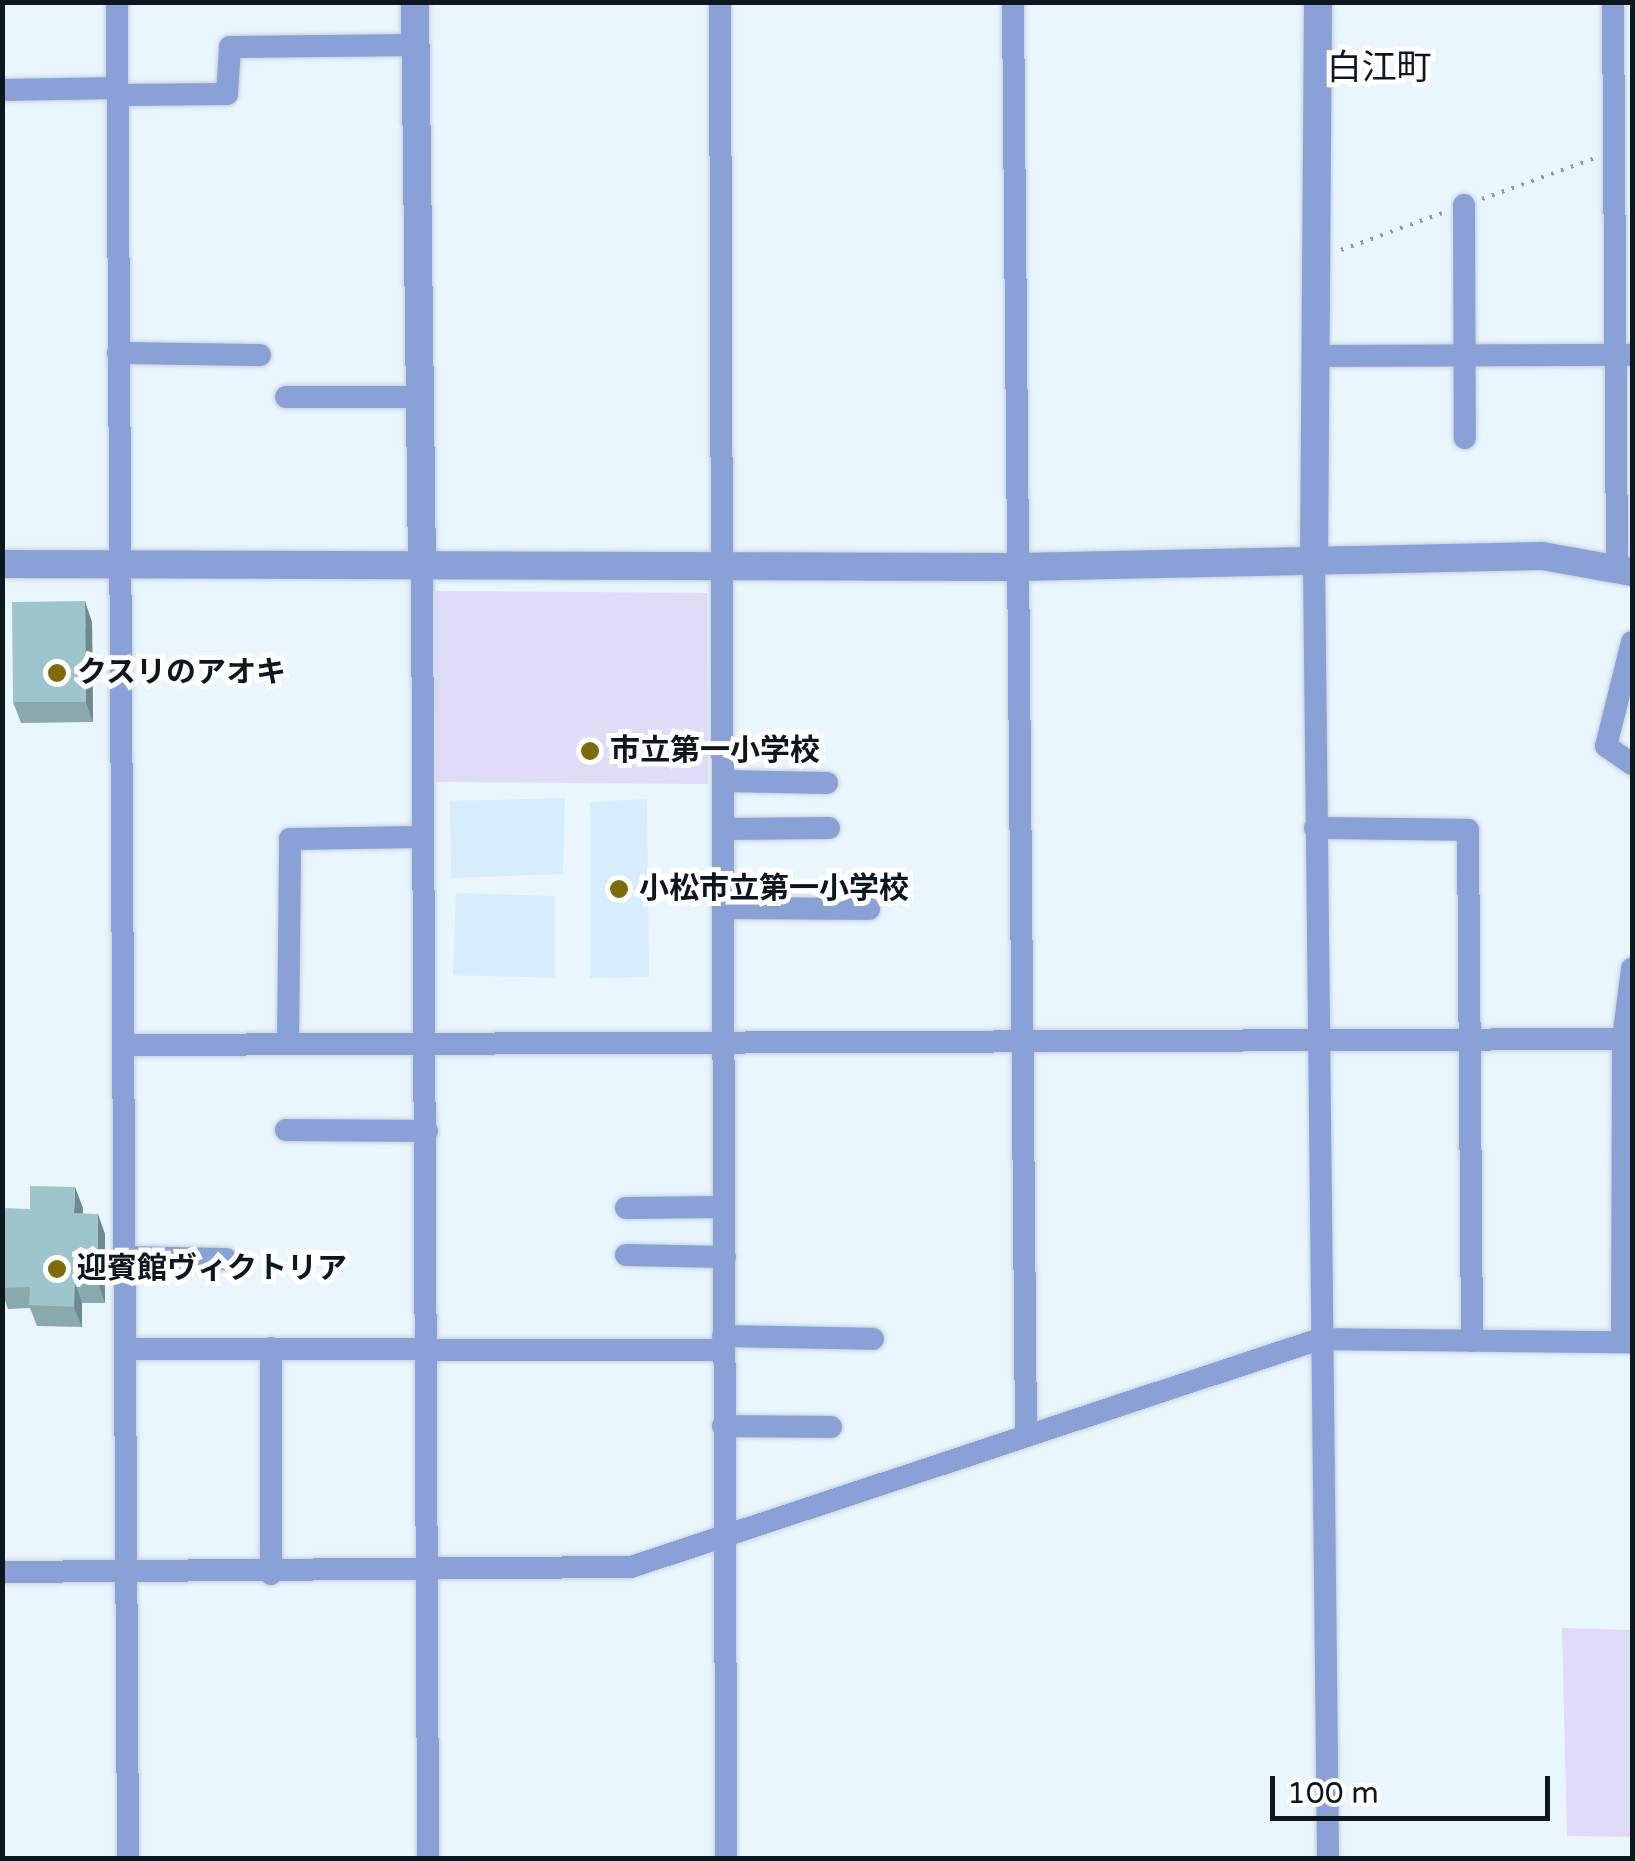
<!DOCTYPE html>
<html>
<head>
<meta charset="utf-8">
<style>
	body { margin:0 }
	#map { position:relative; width:1635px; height:1861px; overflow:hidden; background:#eaf6fe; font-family:"Varela Round","Noto Sans JP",sans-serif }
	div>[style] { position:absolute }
	.built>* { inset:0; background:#d7ecfc }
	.green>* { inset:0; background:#e0dbf6 }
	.path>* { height:4px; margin-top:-2px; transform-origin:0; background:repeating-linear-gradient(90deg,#8e9aa2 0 2.5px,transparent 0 10.5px) }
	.roads { filter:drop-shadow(0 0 2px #c6d2da) drop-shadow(0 0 2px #c6d2da) }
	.minor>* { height:22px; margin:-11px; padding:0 11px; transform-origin:11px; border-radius:11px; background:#8aa1d7 }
	.tertiary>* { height:28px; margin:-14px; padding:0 14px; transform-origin:14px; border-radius:14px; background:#8aa1d7 }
	.wall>* { inset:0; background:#89a9af }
	.shaded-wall>* { inset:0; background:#6f8a8f }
	.building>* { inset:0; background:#9fc5cc }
	.dots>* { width:28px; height:28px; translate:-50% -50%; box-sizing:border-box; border:5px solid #fff; border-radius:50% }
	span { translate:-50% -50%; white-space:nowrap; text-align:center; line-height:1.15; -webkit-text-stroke:10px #fff; paint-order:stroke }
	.poi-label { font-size:30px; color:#0c171e; font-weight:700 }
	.left { translate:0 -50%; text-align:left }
	.quarter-label { font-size:35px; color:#0c171e }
	.frame { position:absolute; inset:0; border:5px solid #0c171e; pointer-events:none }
	.scale { position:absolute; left:1270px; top:1776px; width:280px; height:45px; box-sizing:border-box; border:5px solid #0c171e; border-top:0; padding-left:12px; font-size:30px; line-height:35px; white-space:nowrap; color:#0c171e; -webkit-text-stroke:8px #fff; paint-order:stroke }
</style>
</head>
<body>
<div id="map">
	<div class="built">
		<div style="clip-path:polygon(565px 798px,563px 874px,451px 878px,450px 801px)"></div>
		<div style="clip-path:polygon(647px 799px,649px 977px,590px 978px,590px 802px)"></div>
		<div style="clip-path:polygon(456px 893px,555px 896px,555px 978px,453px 975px)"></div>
	</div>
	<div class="green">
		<div style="clip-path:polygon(435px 591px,707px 593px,708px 784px,436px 782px)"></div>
		<div style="clip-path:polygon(1562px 1628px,1632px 1630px,1632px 1837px,1567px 1836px)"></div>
	</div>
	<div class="path">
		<div style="left:1482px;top:199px;width:120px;rotate:-19.9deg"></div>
		<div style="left:1341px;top:250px;width:111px;rotate:-20.1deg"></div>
	</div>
	<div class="roads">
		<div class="minor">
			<div style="left:117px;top:2px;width:1856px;rotate:89.66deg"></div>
			<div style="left:720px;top:2px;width:1856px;rotate:89.81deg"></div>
			<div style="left:1013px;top:2px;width:1430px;rotate:89.48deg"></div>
			<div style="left:1613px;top:2px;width:563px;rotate:89.59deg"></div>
			<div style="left:2px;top:90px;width:115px;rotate:-1deg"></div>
			<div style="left:118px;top:95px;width:109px;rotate:-0.5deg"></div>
			<div style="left:227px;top:94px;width:47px;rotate:-86.3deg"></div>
			<div style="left:230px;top:47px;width:186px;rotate:-0.6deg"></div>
			<div style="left:1464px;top:205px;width:233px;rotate:89.8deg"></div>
			<div style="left:118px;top:353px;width:142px;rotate:0.8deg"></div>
			<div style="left:1315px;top:356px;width:317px;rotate:-0.2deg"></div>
			<div style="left:286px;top:397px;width:134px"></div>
			<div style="left:1314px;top:563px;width:1295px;rotate:89.38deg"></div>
			<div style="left:422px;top:568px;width:1290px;rotate:89.73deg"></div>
			<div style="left:1632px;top:642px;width:107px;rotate:104deg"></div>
			<div style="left:1606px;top:746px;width:32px;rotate:35deg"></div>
			<div style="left:724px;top:781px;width:103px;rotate:1.1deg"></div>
			<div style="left:1315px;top:828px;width:153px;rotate:0.7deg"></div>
			<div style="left:1468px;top:830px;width:511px;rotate:89.55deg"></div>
			<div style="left:724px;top:829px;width:105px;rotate:-0.5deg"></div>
			<div style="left:724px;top:908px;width:145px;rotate:0.4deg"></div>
			<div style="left:288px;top:1044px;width:205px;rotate:-89.4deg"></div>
			<div style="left:290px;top:839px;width:132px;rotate:-0.9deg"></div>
			<div style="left:124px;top:1045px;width:1508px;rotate:-0.23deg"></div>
			<div style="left:286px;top:1130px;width:141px;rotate:0.4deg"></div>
			<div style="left:626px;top:1208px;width:98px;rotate:-0.6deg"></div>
			<div style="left:626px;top:1255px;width:99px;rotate:1.2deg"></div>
			<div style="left:124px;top:1257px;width:102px;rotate:1.1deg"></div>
			<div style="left:723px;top:1336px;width:150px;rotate:1.1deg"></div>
			<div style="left:1622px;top:1342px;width:303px;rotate:-89.8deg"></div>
			<div style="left:1623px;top:1039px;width:71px;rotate:-82.7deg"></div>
			<div style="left:271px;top:1348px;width:226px;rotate:90deg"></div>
			<div style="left:131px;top:1349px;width:591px;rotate:0.1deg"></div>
			<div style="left:723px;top:1426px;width:108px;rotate:0.5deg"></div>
			<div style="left:2px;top:1572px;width:629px;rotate:-0.46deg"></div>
			<div style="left:631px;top:1567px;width:726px;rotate:-18.31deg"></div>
			<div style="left:1320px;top:1339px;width:312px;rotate:0.6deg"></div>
		</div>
		<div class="tertiary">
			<div style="left:415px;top:2px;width:566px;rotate:89.29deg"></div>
			<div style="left:1314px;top:563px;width:561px;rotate:-89.59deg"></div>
			<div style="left:2px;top:564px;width:1016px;rotate:0.17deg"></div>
			<div style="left:1018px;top:567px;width:524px;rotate:-1.2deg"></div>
			<div style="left:1542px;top:556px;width:91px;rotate:10.1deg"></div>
		</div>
	</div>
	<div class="wall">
		<div style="clip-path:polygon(92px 622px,93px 722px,21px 723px,13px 702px)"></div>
		<div style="clip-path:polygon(83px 1208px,83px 1213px,105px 1234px,105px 1303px,82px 1303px,82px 1327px,37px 1326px,30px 1308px,8px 1309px,2px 1293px,2px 1288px,30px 1209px)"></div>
	</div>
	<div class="shaded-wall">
		<div style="clip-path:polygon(85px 601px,92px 622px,93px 722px,86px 702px)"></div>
		<div style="clip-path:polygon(75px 1187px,83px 1208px,82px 1234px,74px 1213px)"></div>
		<div style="clip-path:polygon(98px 1214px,105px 1234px,105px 1303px,98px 1282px)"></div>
		<div style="clip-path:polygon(75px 1282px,82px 1303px,82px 1327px,74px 1307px)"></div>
	</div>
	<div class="building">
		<div style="clip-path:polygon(85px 601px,86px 702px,13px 702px,12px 602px)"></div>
		<div style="clip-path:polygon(30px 1186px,75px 1187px,74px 1213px,98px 1214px,98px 1282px,75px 1282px,74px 1307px,29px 1305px,30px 1287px,2px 1288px,2px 1208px,30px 1209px)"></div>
	</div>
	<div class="dots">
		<div style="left:57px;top:673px;background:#7d6d0a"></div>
		<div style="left:590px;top:751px;background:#7d6d0a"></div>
		<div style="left:619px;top:889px;background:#7d6d0a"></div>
		<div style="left:57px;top:1269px;background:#7d6d0a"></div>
	</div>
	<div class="poi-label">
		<span class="left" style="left:77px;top:673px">クスリのアオキ</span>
		<span class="left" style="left:610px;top:751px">市立第一小学校</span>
		<span class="left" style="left:639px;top:889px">小松市立第一小学校</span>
		<span class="left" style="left:77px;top:1269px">迎賓館ヴィクトリア</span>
	</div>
	<div class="quarter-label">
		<span style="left:1379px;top:68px">白江町</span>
	</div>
	<div class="frame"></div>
	<div class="scale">100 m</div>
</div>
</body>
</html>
